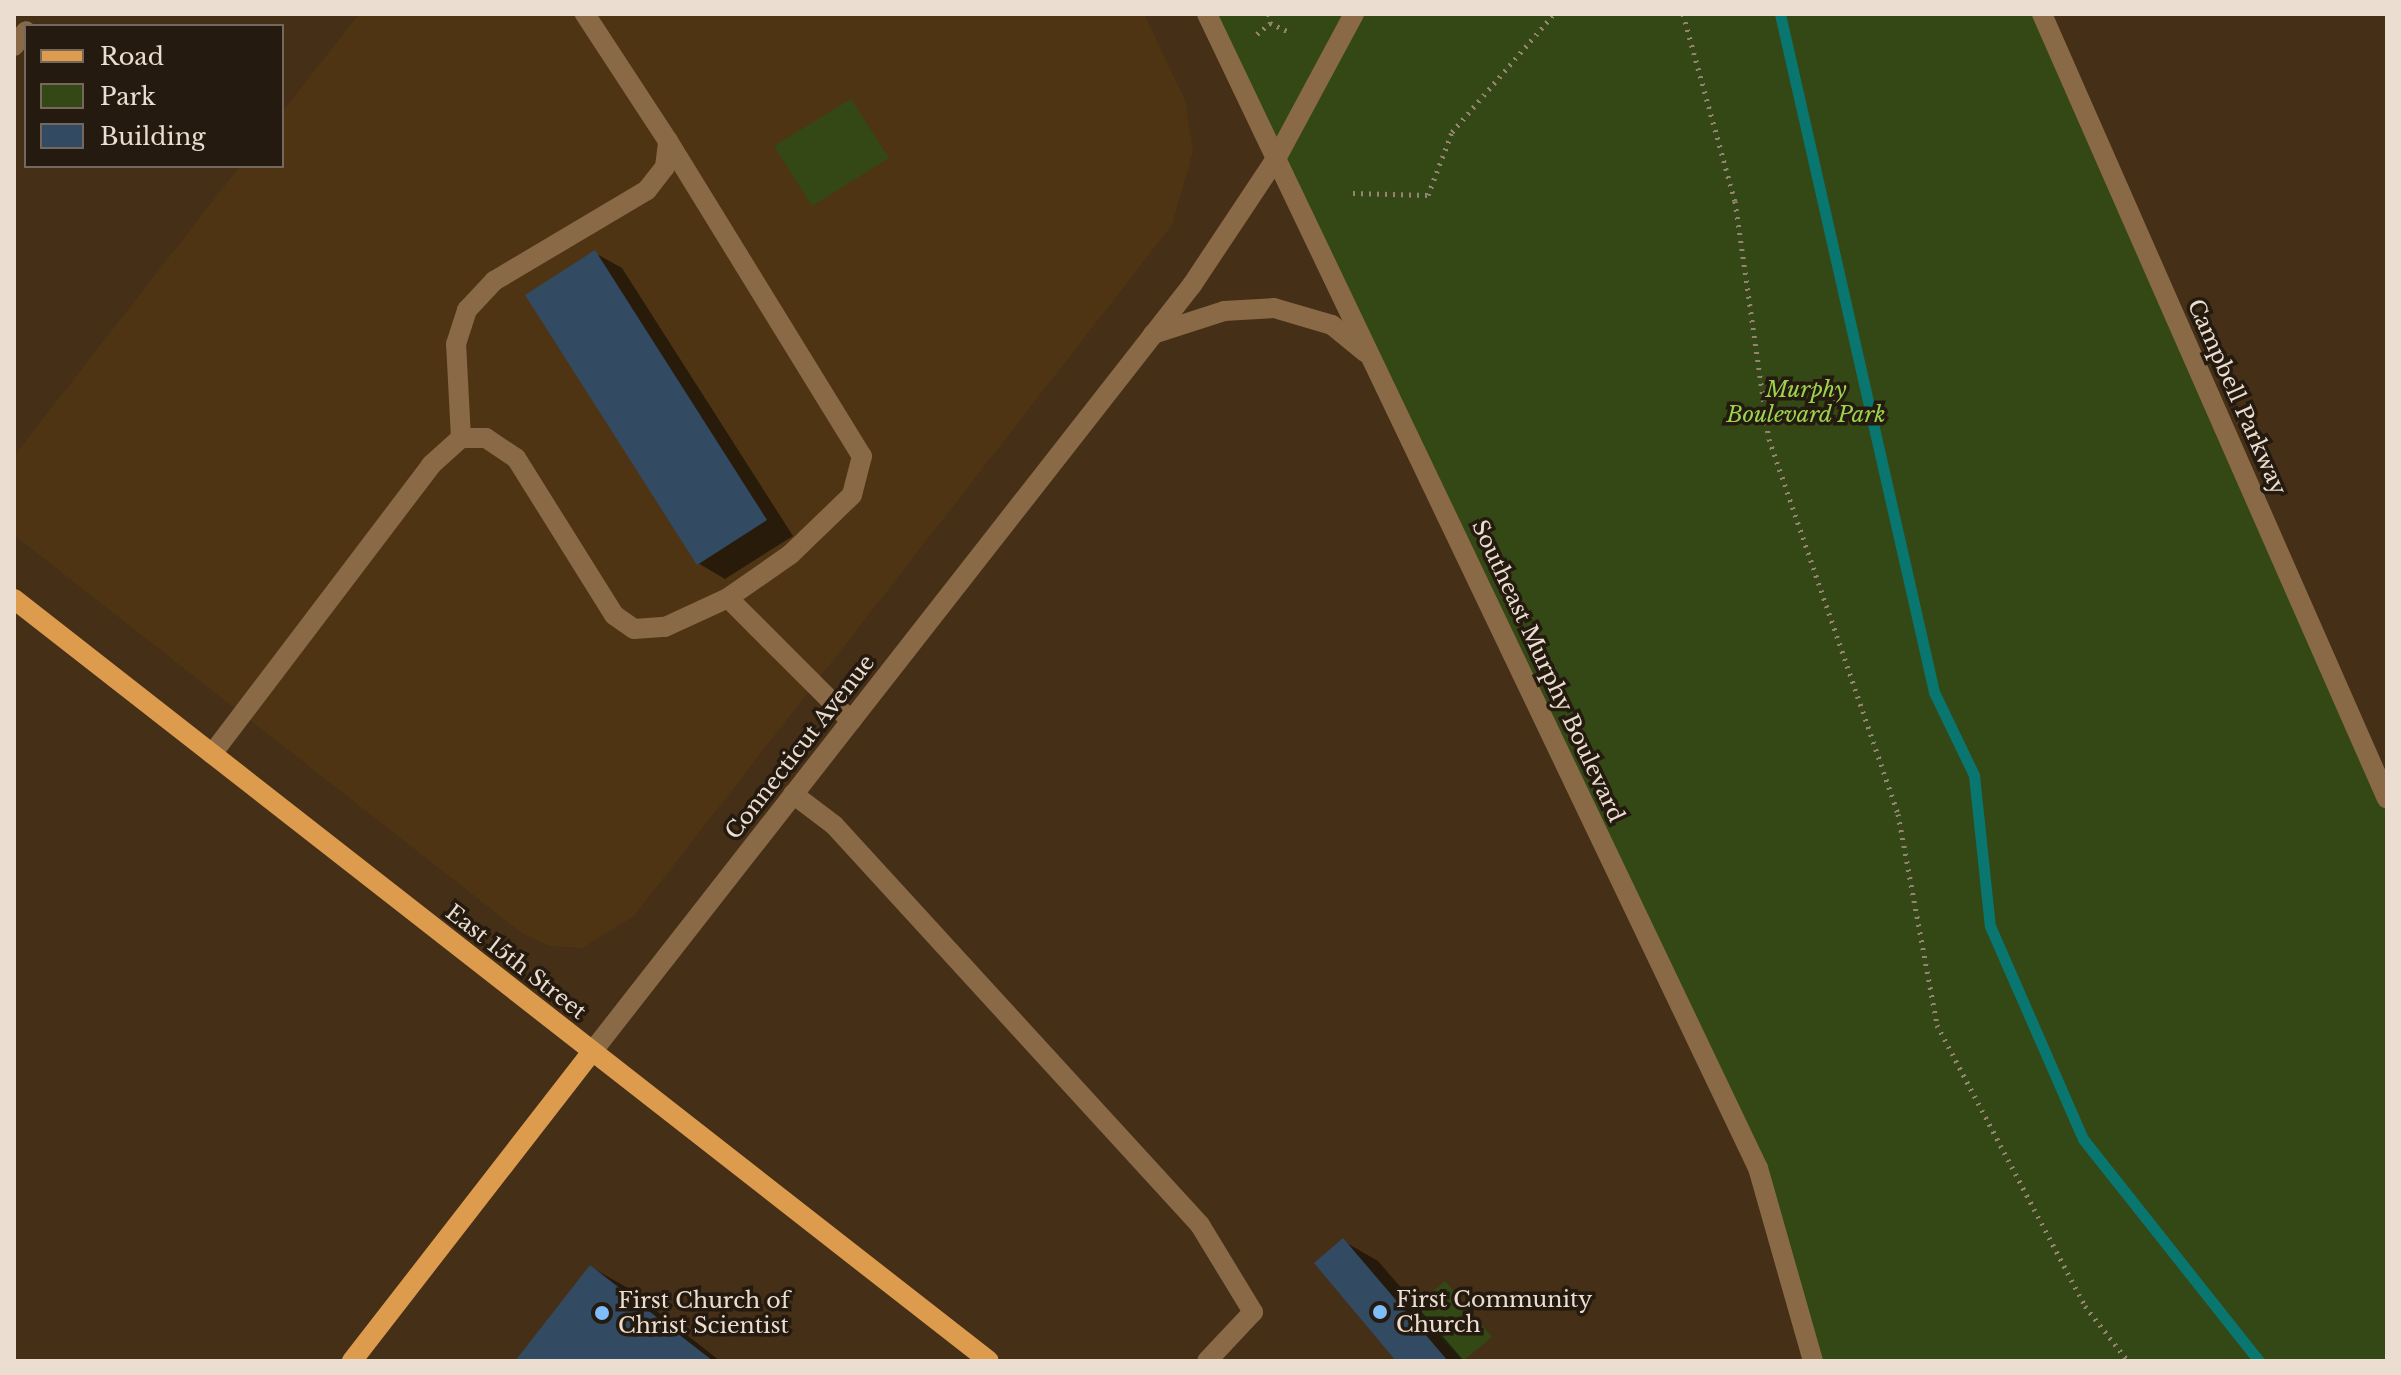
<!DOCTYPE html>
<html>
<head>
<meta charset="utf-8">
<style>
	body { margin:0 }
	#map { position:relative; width:2401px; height:1375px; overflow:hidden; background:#452f16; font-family:"Libre Baskerville",serif }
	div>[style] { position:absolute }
	.built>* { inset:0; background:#4e3413 }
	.green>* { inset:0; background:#334815 }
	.shadow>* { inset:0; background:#0007 }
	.stream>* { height:11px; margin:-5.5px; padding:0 5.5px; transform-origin:5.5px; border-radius:5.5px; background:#0a7670 }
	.building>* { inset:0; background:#324a62 }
	.path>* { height:5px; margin-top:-2.5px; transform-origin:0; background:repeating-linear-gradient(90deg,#968470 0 2px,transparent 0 8px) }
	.minor>* { height:20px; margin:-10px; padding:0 10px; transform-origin:10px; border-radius:10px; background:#896946 }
	.major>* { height:20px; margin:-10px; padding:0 10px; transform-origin:10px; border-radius:10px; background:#dd9c4d }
	.dots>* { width:22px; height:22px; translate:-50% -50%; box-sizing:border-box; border:4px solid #241a0f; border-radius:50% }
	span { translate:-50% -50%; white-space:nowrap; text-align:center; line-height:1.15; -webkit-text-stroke:7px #241a0f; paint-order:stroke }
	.park-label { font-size:22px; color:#9bd34c; font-style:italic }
	.street-label { font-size:22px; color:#ebddcf }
	.poi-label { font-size:22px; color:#ebddcf }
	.left { translate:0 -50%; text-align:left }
	.frame { position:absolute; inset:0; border:16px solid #ebddcf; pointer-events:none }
	.legend { position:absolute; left:24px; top:24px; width:260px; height:144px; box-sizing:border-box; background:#241a0f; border:2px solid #74685c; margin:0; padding:10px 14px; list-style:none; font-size:24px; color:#ebddcf }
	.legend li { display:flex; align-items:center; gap:16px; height:40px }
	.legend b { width:40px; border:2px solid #74685c }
</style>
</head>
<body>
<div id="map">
	<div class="built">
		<div style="clip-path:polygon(359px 14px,1144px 14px,1185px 100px,1193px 151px,1172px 225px,634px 916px,582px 948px,550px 946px,523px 934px,14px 535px,14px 456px,240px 166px,282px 166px,282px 112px)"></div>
	</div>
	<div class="green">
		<div style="clip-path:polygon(1207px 14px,2042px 14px,2387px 799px,2387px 1361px,1813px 1361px,1757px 1168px)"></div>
		<div style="clip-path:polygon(851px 99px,889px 158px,812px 206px,774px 146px)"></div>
		<div style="clip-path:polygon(1445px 1281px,1492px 1337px,1463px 1361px,1412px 1309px)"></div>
	</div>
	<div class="shadow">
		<div style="clip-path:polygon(595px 253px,622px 268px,793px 536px,725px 579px,698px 563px)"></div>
		<div style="clip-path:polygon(1343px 1241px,1378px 1261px,1464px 1361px,1398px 1361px)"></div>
		<div style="clip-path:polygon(591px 1267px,626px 1287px,720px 1361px,518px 1361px)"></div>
	</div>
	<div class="stream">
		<div style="left:1780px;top:14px;width:695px;rotate:77.2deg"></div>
		<div style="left:1934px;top:692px;width:92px;rotate:64.3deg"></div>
		<div style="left:1974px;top:775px;width:152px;rotate:84deg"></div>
		<div style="left:1990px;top:926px;width:232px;rotate:66.4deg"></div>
		<div style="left:2083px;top:1139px;width:283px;rotate:51.6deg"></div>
	</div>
	<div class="building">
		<div style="clip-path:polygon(595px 250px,767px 520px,697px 565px,525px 295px)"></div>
		<div style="clip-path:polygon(1343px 1238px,1448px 1361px,1396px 1361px,1314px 1263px)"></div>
		<div style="clip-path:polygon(590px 1265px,713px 1361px,515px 1361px)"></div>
	</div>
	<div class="path">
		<div style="left:1269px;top:14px;width:9px;rotate:84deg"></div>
		<div style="left:1270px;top:23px;width:19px;rotate:25deg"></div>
		<div style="left:1683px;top:14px;width:194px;rotate:74.5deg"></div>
		<div style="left:1735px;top:201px;width:240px;rotate:81.9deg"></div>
		<div style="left:1769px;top:439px;width:397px;rotate:71deg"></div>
		<div style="left:1898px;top:814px;width:215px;rotate:79.5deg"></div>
		<div style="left:1937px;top:1025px;width:318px;rotate:62.2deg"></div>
		<div style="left:2085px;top:1306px;width:70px;rotate:52deg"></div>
		<div style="left:1257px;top:34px;width:17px;rotate:-40deg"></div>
		<div style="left:1353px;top:193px;width:75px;rotate:1.5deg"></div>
		<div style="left:1428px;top:195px;width:67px;rotate:-69.1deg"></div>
		<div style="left:1452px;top:132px;width:156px;rotate:-49.2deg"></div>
	</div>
	<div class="minor">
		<div style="left:1207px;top:14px;width:1279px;rotate:64.48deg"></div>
		<div style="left:1758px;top:1168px;width:201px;rotate:74.1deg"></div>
		<div style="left:2042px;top:14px;width:857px;rotate:66.27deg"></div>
		<div style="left:14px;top:46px;width:19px;rotate:-51deg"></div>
		<div style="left:668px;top:141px;width:370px;rotate:58.4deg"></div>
		<div style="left:862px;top:456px;width:40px;rotate:104.4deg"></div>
		<div style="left:852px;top:495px;width:85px;rotate:136deg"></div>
		<div style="left:791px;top:554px;width:77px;rotate:145.1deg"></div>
		<div style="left:1153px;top:334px;width:75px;rotate:-17.9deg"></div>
		<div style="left:1224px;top:311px;width:50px;rotate:-3.4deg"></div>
		<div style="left:1274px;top:308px;width:60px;rotate:16.3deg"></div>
		<div style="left:1332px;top:325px;width:43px;rotate:39.3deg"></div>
		<div style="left:461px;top:438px;width:94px;rotate:-93deg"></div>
		<div style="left:456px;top:344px;width:36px;rotate:-72deg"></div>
		<div style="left:467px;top:310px;width:40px;rotate:-47deg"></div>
		<div style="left:494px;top:281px;width:178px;rotate:-30.7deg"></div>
		<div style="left:647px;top:190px;width:29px;rotate:-52deg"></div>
		<div style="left:665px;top:167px;width:26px;rotate:-83deg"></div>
		<div style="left:668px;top:141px;width:152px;rotate:-123.2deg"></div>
		<div style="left:212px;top:754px;width:363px;rotate:-52.8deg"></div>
		<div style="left:431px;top:465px;width:40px;rotate:-42deg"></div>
		<div style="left:461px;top:438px;width:25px"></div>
		<div style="left:486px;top:438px;width:36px;rotate:34deg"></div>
		<div style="left:516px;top:458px;width:185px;rotate:58deg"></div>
		<div style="left:614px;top:615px;width:24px;rotate:35deg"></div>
		<div style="left:634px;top:629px;width:31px;rotate:-4deg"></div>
		<div style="left:665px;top:627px;width:69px;rotate:-24.7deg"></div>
		<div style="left:728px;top:598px;width:174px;rotate:45deg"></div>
		<div style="left:793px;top:794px;width:51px;rotate:37.1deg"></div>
		<div style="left:834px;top:825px;width:542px;rotate:47.54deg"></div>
		<div style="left:1200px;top:1225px;width:102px;rotate:58.7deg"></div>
		<div style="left:1253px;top:1312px;width:67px;rotate:133.2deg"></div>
		<div style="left:592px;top:1052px;width:974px;rotate:-51.97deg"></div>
		<div style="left:1192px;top:285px;width:154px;rotate:-56.4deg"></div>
		<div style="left:1277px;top:157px;width:162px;rotate:-61.7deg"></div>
	</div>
	<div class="major">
		<div style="left:14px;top:599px;width:1237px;rotate:38.01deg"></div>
		<div style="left:352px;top:1361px;width:391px;rotate:-52.2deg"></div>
	</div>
	<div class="dots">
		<div style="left:1380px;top:1312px;background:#7fbdfa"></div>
		<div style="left:602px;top:1313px;background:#7fbdfa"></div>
	</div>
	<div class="park-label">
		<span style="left:1806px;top:402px">Murphy<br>Boulevard Park</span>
	</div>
	<div class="street-label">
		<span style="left:2237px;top:397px;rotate:66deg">Campbell Parkway</span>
		<span style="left:1548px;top:671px;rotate:65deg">Southeast Murphy Boulevard</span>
		<span style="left:800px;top:747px;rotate:-52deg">Connecticut Avenue</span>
		<span style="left:516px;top:962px;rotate:38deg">East 15th Street</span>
	</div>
	<div class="poi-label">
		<span class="left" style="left:1396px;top:1312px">First Community<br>Church</span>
		<span class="left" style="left:618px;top:1313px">First Church of<br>Christ Scientist</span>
	</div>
	<div class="frame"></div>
	<ul class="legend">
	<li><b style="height:10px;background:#dd9c4d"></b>Road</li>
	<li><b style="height:22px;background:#334815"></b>Park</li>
	<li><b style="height:22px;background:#324a62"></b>Building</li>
	</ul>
</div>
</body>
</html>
